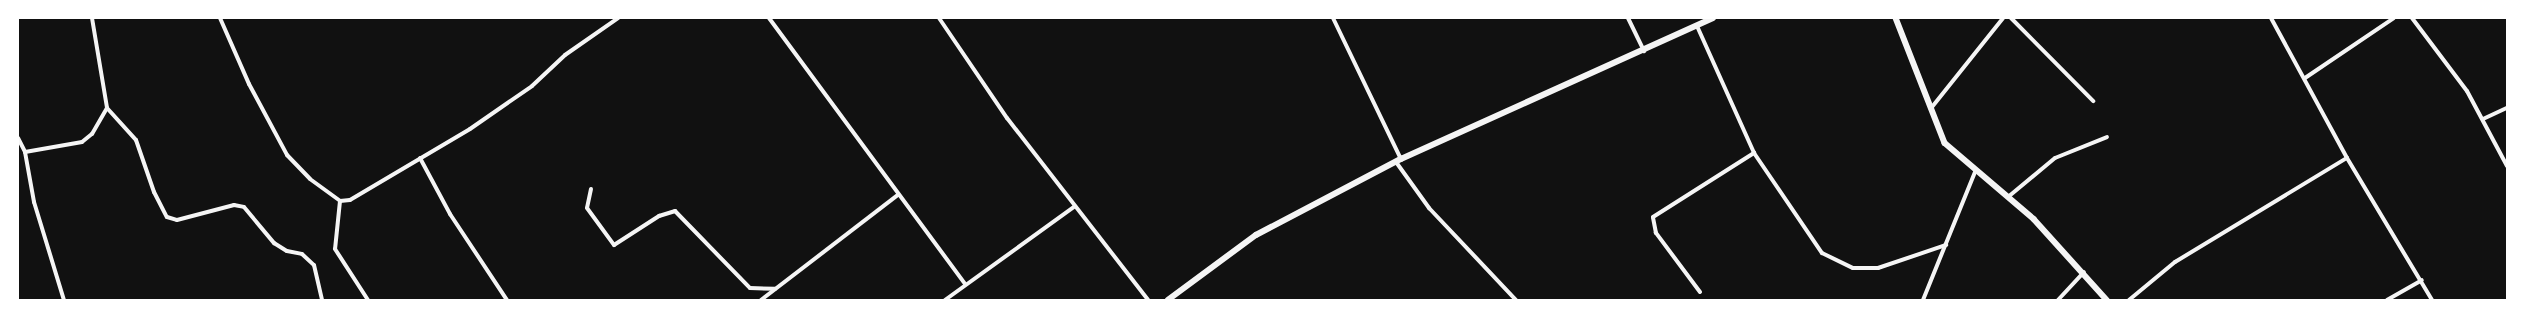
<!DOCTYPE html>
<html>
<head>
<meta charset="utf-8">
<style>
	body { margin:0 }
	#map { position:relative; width:2525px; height:318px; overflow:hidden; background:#111; font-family:Ubuntu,sans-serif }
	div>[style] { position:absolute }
	.minor>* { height:4px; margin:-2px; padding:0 2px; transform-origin:2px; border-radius:2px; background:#f5f5f5 }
	.tertiary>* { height:5.5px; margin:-2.75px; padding:0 2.75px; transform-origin:2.75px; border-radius:2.75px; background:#f5f5f5 }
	span { translate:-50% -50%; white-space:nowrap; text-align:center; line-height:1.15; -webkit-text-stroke:3px #fff; paint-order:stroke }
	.frame { position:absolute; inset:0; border:19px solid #fff; pointer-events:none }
</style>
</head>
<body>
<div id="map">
	<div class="minor">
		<div style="left:92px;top:18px;width:91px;rotate:80.5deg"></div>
		<div style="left:107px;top:108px;width:43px;rotate:47.8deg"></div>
		<div style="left:136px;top:140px;width:55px;rotate:70.9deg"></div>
		<div style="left:154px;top:192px;width:28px;rotate:63deg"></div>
		<div style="left:167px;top:217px;width:10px;rotate:17deg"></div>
		<div style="left:177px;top:220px;width:59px;rotate:-14.7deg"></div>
		<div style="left:234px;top:205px;width:10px;rotate:11deg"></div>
		<div style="left:244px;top:207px;width:47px;rotate:50.2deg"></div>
		<div style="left:274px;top:243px;width:15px;rotate:32deg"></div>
		<div style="left:287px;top:251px;width:15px;rotate:11deg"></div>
		<div style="left:302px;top:254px;width:16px;rotate:43deg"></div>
		<div style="left:314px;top:265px;width:36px;rotate:77deg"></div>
		<div style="left:220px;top:18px;width:72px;rotate:66.3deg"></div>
		<div style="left:249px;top:84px;width:81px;rotate:61.8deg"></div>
		<div style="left:287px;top:155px;width:33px;rotate:46deg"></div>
		<div style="left:310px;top:179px;width:37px;rotate:36deg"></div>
		<div style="left:340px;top:201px;width:10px;rotate:-6deg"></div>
		<div style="left:350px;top:200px;width:139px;rotate:-30.6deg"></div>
		<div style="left:470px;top:129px;width:75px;rotate:-34.7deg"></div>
		<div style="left:532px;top:86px;width:45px;rotate:-43.2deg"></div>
		<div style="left:565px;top:55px;width:65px;rotate:-34.9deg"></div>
		<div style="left:769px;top:18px;width:330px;rotate:53.6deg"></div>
		<div style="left:939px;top:18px;width:121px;rotate:55.8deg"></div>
		<div style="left:1007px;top:118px;width:230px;rotate:52.2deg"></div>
		<div style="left:1333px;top:18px;width:157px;rotate:64.3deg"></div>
		<div style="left:1628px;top:18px;width:37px;rotate:64deg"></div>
		<div style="left:2011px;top:18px;width:117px;rotate:45.3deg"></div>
		<div style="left:2271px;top:18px;width:159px;rotate:61.5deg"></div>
		<div style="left:2347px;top:158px;width:165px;rotate:59.1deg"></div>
		<div style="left:2412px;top:18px;width:91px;rotate:53deg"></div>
		<div style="left:2467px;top:91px;width:85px;rotate:61.9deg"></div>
		<div style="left:1697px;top:26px;width:139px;rotate:65.8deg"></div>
		<div style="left:1754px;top:153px;width:121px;rotate:55.8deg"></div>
		<div style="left:1822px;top:253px;width:34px;rotate:26deg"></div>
		<div style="left:1853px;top:268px;width:25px"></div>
		<div style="left:1878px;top:268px;width:72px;rotate:-18.7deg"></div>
		<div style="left:2305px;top:78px;width:107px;rotate:-34deg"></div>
		<div style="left:1932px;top:107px;width:114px;rotate:-51.4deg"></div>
		<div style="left:2483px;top:119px;width:26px;rotate:-25deg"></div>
		<div style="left:18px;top:138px;width:16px;rotate:63deg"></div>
		<div style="left:25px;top:152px;width:51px;rotate:79.8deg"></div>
		<div style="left:34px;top:202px;width:102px;rotate:73deg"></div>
		<div style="left:25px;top:152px;width:58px;rotate:-10deg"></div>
		<div style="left:82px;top:142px;width:13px;rotate:-39deg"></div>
		<div style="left:92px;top:134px;width:30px;rotate:-60deg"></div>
		<div style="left:420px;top:158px;width:64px;rotate:61.8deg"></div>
		<div style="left:450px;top:214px;width:103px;rotate:56.5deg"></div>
		<div style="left:1396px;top:162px;width:57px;rotate:54.3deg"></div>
		<div style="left:1429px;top:208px;width:127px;rotate:46.6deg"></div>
		<div style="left:591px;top:189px;width:19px;rotate:102deg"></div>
		<div style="left:587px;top:208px;width:46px;rotate:53.9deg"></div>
		<div style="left:614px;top:245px;width:54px;rotate:-32.8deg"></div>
		<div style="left:659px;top:216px;width:17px;rotate:-17deg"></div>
		<div style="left:675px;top:211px;width:107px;rotate:45.8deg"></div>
		<div style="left:750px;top:288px;width:25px;rotate:2deg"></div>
		<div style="left:2008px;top:197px;width:61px;rotate:-39.7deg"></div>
		<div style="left:2055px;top:158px;width:56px;rotate:-22deg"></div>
		<div style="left:340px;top:201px;width:48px;rotate:95.9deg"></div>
		<div style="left:335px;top:249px;width:61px;rotate:57.1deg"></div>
		<div style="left:1700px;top:292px;width:74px;rotate:-126.7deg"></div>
		<div style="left:1656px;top:233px;width:16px;rotate:-101deg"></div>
		<div style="left:1653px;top:217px;width:120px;rotate:-32.4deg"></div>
		<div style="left:761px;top:300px;width:173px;rotate:-37.5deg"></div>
		<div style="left:945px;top:300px;width:159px;rotate:-35.8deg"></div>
		<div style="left:1923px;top:300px;width:138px;rotate:-67.9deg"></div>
		<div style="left:2058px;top:300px;width:38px;rotate:-47deg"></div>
		<div style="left:2129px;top:300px;width:60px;rotate:-39.6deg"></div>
		<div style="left:2175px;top:262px;width:201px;rotate:-31.2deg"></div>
		<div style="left:2387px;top:300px;width:40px;rotate:-29.7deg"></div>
	</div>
	<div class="tertiary">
		<div style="left:1896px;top:18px;width:134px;rotate:68.6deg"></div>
		<div style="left:1945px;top:143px;width:117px;rotate:40.5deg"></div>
		<div style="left:2034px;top:219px;width:109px;rotate:48deg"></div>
		<div style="left:1168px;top:300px;width:109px;rotate:-36.5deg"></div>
		<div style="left:1256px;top:235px;width:164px;rotate:-27.7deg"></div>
		<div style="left:1401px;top:159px;width:342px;rotate:-24.3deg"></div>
	</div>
	<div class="frame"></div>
</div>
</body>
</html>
